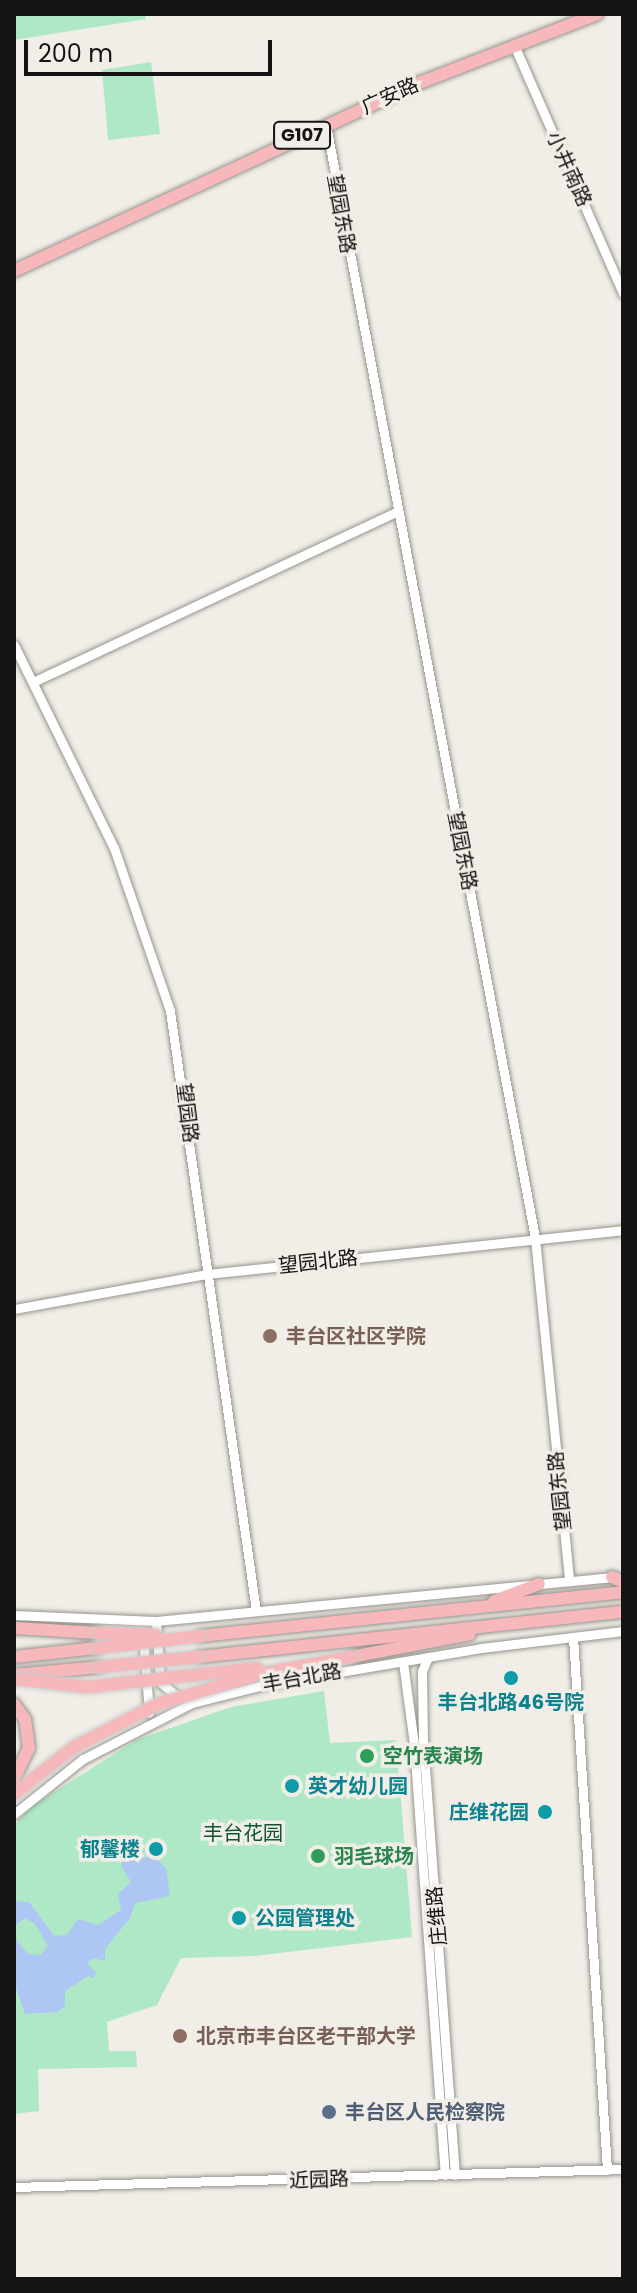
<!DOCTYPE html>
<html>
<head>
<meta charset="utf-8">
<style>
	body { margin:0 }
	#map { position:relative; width:637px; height:2293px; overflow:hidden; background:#f1ede7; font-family:Poppins,"Noto Sans SC",sans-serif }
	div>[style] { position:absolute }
	.green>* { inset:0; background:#aee8c6 }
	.water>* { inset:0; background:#adc6f4 }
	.roads { filter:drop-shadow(0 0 2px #97948e) drop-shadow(0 0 2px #97948e) }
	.tertiary>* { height:9px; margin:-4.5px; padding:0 4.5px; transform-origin:4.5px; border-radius:4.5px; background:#fff }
	.trunk>* { height:12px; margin:-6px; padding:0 6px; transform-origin:6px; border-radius:6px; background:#f6b8bb }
	.bridges { filter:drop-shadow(0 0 2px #cccbcb) drop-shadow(0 0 2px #cccbcb) }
	.trunk-bridge>* { height:12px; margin:-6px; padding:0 6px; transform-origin:6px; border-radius:6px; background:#f6b8bb }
	.dots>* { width:22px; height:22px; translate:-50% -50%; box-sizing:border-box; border:4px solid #f1ede7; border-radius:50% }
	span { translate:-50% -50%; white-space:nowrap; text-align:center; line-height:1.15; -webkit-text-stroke:7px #f1ede7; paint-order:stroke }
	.shield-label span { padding:2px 6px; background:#f1ede7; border:2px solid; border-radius:6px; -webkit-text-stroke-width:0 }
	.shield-label { font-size:18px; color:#151412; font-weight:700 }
	.street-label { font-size:20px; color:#151412 }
	.education-label { font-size:20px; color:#785e54; font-weight:700 }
	.left { translate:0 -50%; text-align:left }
	.culture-label { font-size:20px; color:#0d838f; font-weight:700 }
	.right { translate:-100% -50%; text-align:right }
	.leisure-label { font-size:20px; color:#27864d; font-weight:700 }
	.park-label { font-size:20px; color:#0c5636 }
	.service-label { font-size:20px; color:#4e5e75; font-weight:700 }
	.frame { position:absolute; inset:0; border:16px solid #151412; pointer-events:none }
	.scale { position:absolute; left:24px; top:40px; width:248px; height:36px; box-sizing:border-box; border:4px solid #151412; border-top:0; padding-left:10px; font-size:24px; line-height:28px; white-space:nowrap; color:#151412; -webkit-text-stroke:6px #f1ede7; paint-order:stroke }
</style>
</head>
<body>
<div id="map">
	<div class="green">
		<div style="clip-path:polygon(14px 14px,145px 14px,146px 19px,14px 40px)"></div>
		<div style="clip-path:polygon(151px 62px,160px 134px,108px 140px,102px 70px)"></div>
		<div style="clip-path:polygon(324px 1691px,330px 1743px,396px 1740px,412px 1937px,255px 1956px,181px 1958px,157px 2005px,107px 2022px,109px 2051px,136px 2051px,137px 2067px,38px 2069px,39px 2111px,14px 2114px,14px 1825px,31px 1807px,136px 1740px,231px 1707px)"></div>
	</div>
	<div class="water">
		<div style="clip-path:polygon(evenodd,128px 1843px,141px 1848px,141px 1858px,153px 1856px,166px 1868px,170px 1896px,135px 1903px,130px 1918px,105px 1949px,105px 1961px,93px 1958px,87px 1963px,96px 1973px,93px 1978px,88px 1976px,65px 1991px,65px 2006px,57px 2012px,25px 2014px,14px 1982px,14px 1901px,29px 1902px,54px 1936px,67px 1935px,78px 1919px,98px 1925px,121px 1910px,118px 1894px,131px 1882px,121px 1866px,128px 1843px,25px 1918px,35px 1924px,48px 1946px,41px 1955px,28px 1954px,17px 1941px,15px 1926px,25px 1918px)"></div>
	</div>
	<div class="roads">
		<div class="tertiary">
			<div style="left:514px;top:45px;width:271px;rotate:66.3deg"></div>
			<div style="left:326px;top:125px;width:1132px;rotate:79.36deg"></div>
			<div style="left:535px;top:1238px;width:345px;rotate:84.3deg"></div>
			<div style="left:14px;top:645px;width:226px;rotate:63.8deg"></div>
			<div style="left:114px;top:848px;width:172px;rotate:71deg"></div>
			<div style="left:170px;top:1011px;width:606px;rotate:81.84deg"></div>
			<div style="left:33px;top:682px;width:401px;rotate:-25.1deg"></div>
			<div style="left:14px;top:1309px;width:196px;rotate:-10.3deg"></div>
			<div style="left:207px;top:1274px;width:418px;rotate:-6deg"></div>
			<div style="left:14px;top:1615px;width:142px;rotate:2.4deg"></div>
			<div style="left:156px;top:1621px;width:462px;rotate:-5.5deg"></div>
			<div style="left:156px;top:1621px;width:61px;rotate:86.2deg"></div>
			<div style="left:160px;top:1682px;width:26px;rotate:40deg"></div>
			<div style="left:143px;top:1636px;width:77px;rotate:85.5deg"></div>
			<div style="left:573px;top:1637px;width:534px;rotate:86.35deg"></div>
			<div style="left:428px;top:1657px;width:15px;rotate:113deg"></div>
			<div style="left:422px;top:1671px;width:69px;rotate:89.2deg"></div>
			<div style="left:423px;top:1740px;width:436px;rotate:85.8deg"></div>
			<div style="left:403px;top:1662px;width:83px;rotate:82.4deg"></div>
			<div style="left:414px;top:1744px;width:432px;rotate:85.9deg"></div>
			<div style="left:14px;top:1814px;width:88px;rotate:-38.6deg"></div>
			<div style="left:83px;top:1759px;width:123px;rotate:-27.2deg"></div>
			<div style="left:192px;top:1703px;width:73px;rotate:-14.2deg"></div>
			<div style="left:263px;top:1685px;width:221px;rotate:-9.6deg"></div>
			<div style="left:481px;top:1648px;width:143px;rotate:-6.8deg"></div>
			<div style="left:14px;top:2187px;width:609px;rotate:-1.69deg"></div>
		</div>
		<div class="trunk">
			<div style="left:14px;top:271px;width:450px;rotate:-24.9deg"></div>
			<div style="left:422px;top:82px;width:188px;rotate:-21.2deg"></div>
			<div style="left:612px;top:1577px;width:12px;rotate:24deg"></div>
			<div style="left:494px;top:1601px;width:48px;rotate:-20.7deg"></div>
			<div style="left:14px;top:1628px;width:84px;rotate:3.4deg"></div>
			<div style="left:200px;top:1636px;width:425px;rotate:-5.9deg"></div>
			<div style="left:14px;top:1657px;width:83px;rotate:-6.2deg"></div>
			<div style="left:199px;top:1657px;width:426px;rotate:-6.1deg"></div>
			<div style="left:351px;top:1657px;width:121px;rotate:-10.9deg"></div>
			<div style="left:14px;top:1675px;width:85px;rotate:-5.4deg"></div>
			<div style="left:14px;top:1704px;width:19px;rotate:54deg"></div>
			<div style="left:25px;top:1719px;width:29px;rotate:82deg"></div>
			<div style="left:29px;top:1748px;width:34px;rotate:116deg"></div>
		</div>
	</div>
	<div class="bridges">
		<div class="trunk-bridge">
			<div style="left:98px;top:1633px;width:58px;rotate:2deg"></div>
			<div style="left:97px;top:1648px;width:104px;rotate:-6.6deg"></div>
			<div style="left:99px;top:1667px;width:100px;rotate:-5.7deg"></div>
			<div style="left:14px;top:1679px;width:74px;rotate:6.2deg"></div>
			<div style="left:88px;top:1687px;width:170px;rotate:-6.4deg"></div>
			<div style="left:14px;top:1794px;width:76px;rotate:-38.1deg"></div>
			<div style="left:74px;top:1747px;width:94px;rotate:-27.1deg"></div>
			<div style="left:158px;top:1704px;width:105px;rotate:-16.5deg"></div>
			<div style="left:259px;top:1674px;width:94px;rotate:-10.5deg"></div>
		</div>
	</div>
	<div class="dots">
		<div style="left:270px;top:1336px;background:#8d6e63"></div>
		<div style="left:511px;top:1678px;background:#0f9aa8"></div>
		<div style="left:367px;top:1756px;background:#2e9e5b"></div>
		<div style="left:292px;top:1786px;background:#0f9aa8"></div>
		<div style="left:545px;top:1812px;background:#0f9aa8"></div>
		<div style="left:156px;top:1849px;background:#0f9aa8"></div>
		<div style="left:318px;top:1856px;background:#2e9e5b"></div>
		<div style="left:239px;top:1918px;background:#0f9aa8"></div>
		<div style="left:180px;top:2036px;background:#8d6e63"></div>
		<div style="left:329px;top:2112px;background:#5c6f8a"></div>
	</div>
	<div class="shield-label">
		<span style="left:302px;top:135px">G107</span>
	</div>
	<div class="street-label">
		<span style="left:390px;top:96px;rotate:-24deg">广安路</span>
		<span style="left:569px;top:169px;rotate:66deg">小井南路</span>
		<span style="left:341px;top:214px;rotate:80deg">望园东路</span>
		<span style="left:462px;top:851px;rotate:79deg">望园东路</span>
		<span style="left:187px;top:1113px;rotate:83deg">望园路</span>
		<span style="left:318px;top:1262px;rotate:-6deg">望园北路</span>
		<span style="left:560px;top:1491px;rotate:-96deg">望园东路</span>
		<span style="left:302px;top:1678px;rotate:-10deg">丰台北路</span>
		<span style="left:437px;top:1916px;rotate:-95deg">庄维路</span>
		<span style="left:319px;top:2180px;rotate:-2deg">近园路</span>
	</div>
	<div class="education-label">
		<span class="left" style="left:286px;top:1336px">丰台区社区学院</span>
		<span class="left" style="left:196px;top:2036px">北京市丰台区老干部大学</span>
	</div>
	<div class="culture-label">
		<span style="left:511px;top:1702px">丰台北路46号院</span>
		<span class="left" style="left:308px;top:1786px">英才幼儿园</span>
		<span class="right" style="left:529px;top:1812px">庄维花园</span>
		<span class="right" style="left:140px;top:1849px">郁馨楼</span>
		<span class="left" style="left:255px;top:1918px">公园管理处</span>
	</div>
	<div class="leisure-label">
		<span class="left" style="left:383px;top:1756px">空竹表演场</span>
		<span class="left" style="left:334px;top:1856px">羽毛球场</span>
	</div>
	<div class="park-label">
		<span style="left:243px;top:1833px">丰台花园</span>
	</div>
	<div class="service-label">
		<span class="left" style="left:345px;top:2112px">丰台区人民检察院</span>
	</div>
	<div class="frame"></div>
	<div class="scale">200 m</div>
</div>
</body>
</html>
